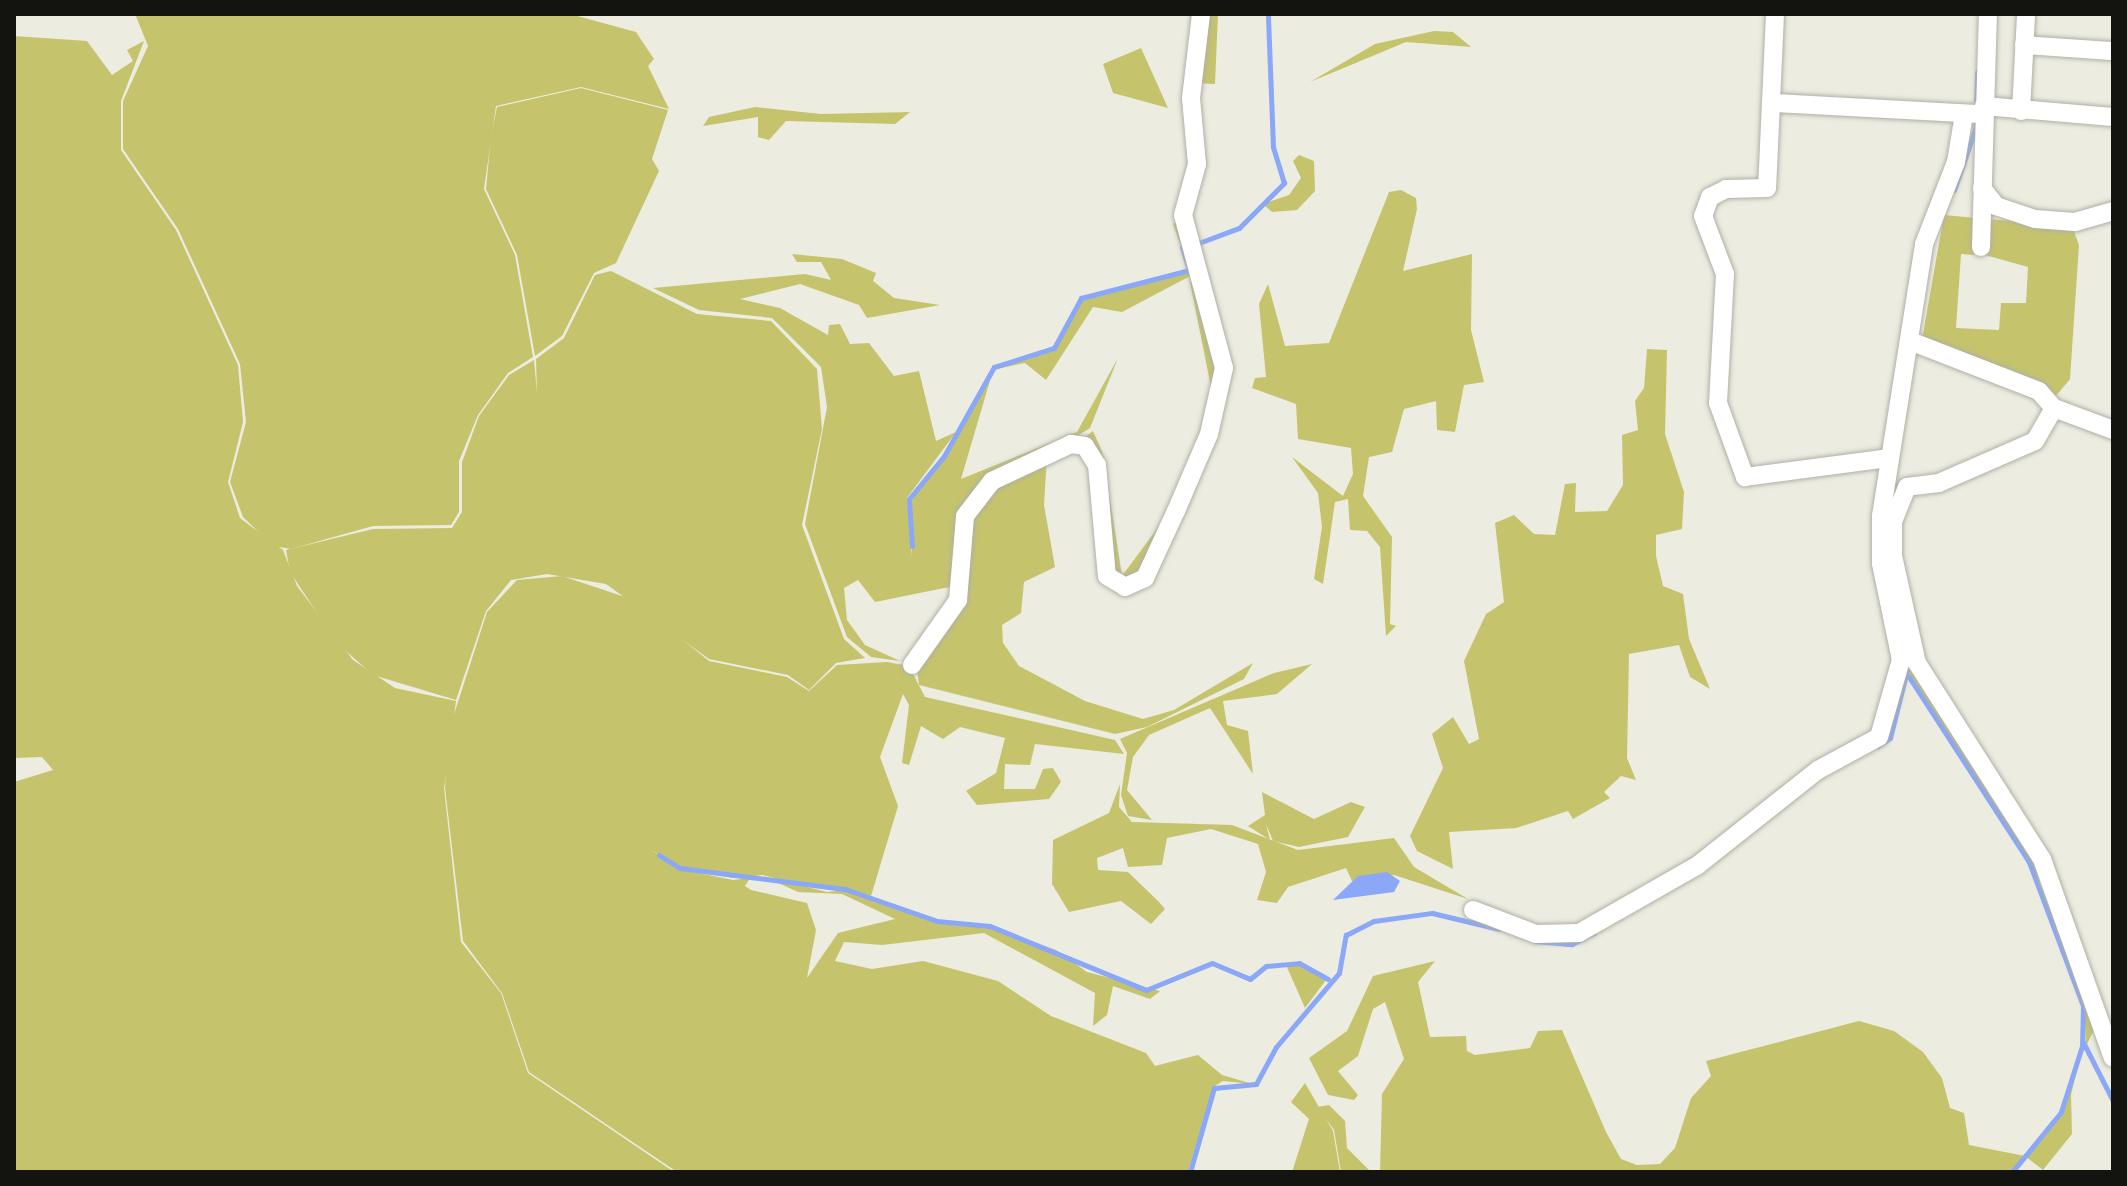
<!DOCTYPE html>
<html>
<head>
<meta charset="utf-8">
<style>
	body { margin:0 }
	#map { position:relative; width:2127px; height:1186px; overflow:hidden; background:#ecece1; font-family:"Open Sans",sans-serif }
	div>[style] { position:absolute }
	.green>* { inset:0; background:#c5c46d }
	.water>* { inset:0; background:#8aa7f8 }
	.stream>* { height:5px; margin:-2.5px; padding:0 2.5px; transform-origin:2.5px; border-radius:2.5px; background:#8aa7f8 }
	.roads { filter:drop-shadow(0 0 2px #afafa5) drop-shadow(0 0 2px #afafa5) }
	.street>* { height:18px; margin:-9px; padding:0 9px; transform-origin:9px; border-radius:9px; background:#fff }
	span { translate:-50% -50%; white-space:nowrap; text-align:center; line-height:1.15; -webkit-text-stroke:6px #f9f9ee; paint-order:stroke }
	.frame { position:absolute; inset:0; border:16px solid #131310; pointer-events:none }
</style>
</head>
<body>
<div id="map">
	<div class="green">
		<div style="clip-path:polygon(135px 14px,570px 14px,636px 32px,654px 59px,648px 66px,669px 109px,581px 87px,496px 106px,484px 189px,515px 255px,533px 357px,508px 373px,478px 415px,459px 461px,459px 512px,451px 525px,373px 526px,291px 549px,273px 546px,243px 517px,230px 482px,246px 422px,240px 364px,178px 229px,123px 149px,123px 101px,148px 46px)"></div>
		<div style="clip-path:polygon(1203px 14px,1218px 14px,1215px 84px,1194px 83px)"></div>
		<div style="clip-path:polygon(1434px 31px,1453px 32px,1471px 47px,1406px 42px,1310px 82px,1375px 44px)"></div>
		<div style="clip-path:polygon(14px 36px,87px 41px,112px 75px,133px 61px,127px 50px,144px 41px,121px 101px,121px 150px,176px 230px,238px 365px,243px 422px,228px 482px,240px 518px,283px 550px,297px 586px,353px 660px,395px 688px,456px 701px,444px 788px,461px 942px,501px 993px,528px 1073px,674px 1172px,14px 1172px,14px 782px,53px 770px,42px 757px,14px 758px)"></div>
		<div style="clip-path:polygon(1141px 48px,1168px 108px,1113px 93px,1103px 64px)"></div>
		<div style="clip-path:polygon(581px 88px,668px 110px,652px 159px,659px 171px,616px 263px,594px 273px,562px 336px,535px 356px,517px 255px,486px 189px,491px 136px,497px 107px)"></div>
		<div style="clip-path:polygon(755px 107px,821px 114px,910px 112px,895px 124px,786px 121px,769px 140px,758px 137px,758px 117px,703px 126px,709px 117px)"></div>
		<div style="clip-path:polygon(1299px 155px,1314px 161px,1315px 191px,1297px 210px,1272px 212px,1263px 204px,1289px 195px,1301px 178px,1293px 161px)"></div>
		<div style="clip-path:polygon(1401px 190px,1416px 198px,1417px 209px,1403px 271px,1472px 254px,1471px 330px,1484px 382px,1464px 385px,1455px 432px,1437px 430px,1436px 401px,1404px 409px,1392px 452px,1369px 457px,1363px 496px,1392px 537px,1390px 624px,1396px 626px,1386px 636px,1380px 547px,1367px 531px,1350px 530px,1348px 499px,1335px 502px,1323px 584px,1314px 579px,1322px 527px,1318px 493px,1292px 457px,1343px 496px,1353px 474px,1351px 448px,1298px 439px,1296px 404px,1252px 388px,1255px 378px,1266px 377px,1259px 304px,1268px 284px,1285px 346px,1329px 343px,1389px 192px)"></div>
		<div style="clip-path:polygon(1944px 215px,1976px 218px,1974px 255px,1961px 254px,1956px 328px,1999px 330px,2001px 303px,2026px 303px,2028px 267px,1985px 255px,1987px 219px,2072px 226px,2079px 245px,2070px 379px,2056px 396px,2022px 375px,1922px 340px)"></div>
		<div style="clip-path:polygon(1181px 219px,1194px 274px,1122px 312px,1093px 307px,1046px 380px,1025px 363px,996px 369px,1055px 350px,1083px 300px,1190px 271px,1173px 224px)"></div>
		<div style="clip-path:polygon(792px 254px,842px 259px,876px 273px,873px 281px,894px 298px,940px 305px,867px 318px,859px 305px,800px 284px,740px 299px,780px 308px,828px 335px,829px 325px,840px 324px,850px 344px,869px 343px,894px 376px,919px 371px,936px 441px,956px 432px,907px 498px,912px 556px,912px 500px,945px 458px,991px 377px,961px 479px,1077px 432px,1118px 358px,1090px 428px,974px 498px,959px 586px,938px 621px,954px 586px,875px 602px,858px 580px,844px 588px,847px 620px,865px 645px,900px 661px,871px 657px,847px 637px,805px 524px,827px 407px,821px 367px,772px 318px,699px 310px,653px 288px,805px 274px,831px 280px,821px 262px,797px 262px)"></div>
		<div style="clip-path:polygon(611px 271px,697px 314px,771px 321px,817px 369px,822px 429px,802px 525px,844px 639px,865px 658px,836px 663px,809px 690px,788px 675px,709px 659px,606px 584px,547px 574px,511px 580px,486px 611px,456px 700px,373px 675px,337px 643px,290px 572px,286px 550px,373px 529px,452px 528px,462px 512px,462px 462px,479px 416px,509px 375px,534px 360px,537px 393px,536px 359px,564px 338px,595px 275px)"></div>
		<div style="clip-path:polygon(1196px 279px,1221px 368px,1219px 396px,1207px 433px,1143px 576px,1117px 582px,1110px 575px,1100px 465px,1095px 452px,1078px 442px,1093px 431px,1103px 454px,1122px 576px,1168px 514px,1213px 397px,1190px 282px)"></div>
		<div style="clip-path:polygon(1647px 349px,1667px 350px,1665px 434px,1684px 492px,1682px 529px,1656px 535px,1656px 556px,1663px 586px,1683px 594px,1689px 639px,1710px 689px,1690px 677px,1679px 645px,1629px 654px,1627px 758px,1636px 780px,1621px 776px,1604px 792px,1610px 798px,1573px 819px,1568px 811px,1516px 828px,1449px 832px,1453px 869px,1417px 851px,1410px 836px,1443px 768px,1432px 734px,1453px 717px,1469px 744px,1479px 739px,1464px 661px,1486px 614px,1504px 602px,1495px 523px,1514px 515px,1534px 534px,1555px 535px,1565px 484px,1576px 483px,1575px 512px,1607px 511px,1623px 485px,1622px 435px,1638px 430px,1635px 401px,1644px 388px)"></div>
		<div style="clip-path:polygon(1047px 456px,1044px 505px,1055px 567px,1024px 582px,1021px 613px,1002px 625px,1003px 643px,1019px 666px,1085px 701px,1143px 719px,1174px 710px,1253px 663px,1244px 679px,1147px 727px,1115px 734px,919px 685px,917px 668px,952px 618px,963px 537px,978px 501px)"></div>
		<div style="clip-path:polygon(1895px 483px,1917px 484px,1892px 522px,1916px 663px,2023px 833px,2095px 1028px,2086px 1046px,2084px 1006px,2041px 883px,1910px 677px,1886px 538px)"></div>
		<div style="clip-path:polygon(562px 576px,634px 600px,709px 661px,787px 677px,809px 691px,837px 665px,887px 662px,909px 666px,925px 697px,1115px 740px,1124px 754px,1035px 744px,1030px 765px,1005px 764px,1004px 789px,1035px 789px,1043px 769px,1053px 768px,1061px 782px,1049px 799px,977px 805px,966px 791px,996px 773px,1005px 738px,960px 727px,943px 739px,921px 726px,909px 765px,902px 763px,909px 705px,903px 694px,880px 757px,898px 806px,871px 896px,845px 888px,804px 886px,763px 875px,733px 878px,680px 867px,651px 850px,679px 869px,733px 880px,750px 878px,745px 886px,751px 890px,807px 903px,816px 930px,807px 978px,838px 933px,895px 919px,842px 894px,798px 892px,763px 876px,827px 892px,845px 890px,937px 922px,990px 927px,1056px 950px,1087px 972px,1160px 991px,1150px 999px,1113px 986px,1107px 1015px,1093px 1026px,1095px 993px,984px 933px,882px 945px,844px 942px,835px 961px,872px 969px,923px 961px,998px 981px,1051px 1016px,1146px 1053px,1155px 1066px,1198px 1055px,1222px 1075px,1253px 1084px,1223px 1081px,1213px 1087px,1188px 1172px,677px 1172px,529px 1072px,502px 993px,463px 941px,445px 788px,447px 736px,487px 612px,517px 580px)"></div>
		<div style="clip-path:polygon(1312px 664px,1277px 694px,1223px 701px,1227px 725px,1248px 731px,1253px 774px,1210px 708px,1149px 735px,1133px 757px,1127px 790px,1152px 820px,1128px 816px,1121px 795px,1127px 753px,1120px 739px,1274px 673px)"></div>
		<div style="clip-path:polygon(1120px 784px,1119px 807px,1132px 822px,1232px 825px,1298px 850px,1394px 838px,1414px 867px,1468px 899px,1394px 875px,1352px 881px,1346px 868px,1288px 887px,1277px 903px,1257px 900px,1266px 872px,1258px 844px,1211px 829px,1167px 838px,1162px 865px,1128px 867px,1123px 848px,1097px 858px,1098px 870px,1128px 872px,1159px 902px,1165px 909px,1151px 924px,1121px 901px,1069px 912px,1052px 884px,1053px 840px,1109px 813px)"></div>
		<div style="clip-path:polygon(1262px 792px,1314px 819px,1351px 802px,1365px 807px,1348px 837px,1299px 847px,1273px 841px,1266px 824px,1270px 840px,1248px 826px,1265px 815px)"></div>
		<div style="clip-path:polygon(1435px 961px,1418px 982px,1430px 1037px,1466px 1036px,1467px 1051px,1475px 1055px,1530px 1048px,1538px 1031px,1562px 1030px,1606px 1132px,1621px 1159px,1637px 1165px,1660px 1164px,1675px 1148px,1691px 1098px,1711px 1076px,1706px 1061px,1859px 1021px,1894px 1031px,1923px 1052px,1942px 1078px,1950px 1108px,1964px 1113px,1969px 1145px,2025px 1156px,2011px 1172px,1380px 1172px,1382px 1094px,1404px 1059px,1385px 1002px,1373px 1009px,1358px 1056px,1338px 1071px,1358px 1095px,1354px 1100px,1328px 1095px,1309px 1058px,1347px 1031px,1373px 976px)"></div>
		<div style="clip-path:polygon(1299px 964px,1326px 980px,1305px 1008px,1286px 965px)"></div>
		<div style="clip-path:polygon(2083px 1045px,2071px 1095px,2072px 1134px,2043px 1170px,2026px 1157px,2061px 1112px)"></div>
		<div style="clip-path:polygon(1305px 1083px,1333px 1131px,1340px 1172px,1292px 1172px,1309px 1119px,1291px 1102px)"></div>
		<div style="clip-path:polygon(1329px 1105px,1345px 1121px,1347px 1148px,1371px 1172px,1341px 1172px,1334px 1130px,1317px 1107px)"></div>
	</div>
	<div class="water">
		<div style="clip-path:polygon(1387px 872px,1400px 881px,1394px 892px,1333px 900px,1358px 876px)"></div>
	</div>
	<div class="stream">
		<div style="left:1976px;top:106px;width:34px;rotate:-88deg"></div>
		<div style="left:1954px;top:190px;width:70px;rotate:-70.8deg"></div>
		<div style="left:1196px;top:244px;width:46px;rotate:-20.4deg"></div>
		<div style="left:1239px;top:228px;width:64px;rotate:-45deg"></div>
		<div style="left:1284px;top:183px;width:38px;rotate:-107deg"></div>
		<div style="left:1273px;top:147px;width:133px;rotate:-92.2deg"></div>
		<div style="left:912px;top:546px;width:47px;rotate:-93.7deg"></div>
		<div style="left:909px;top:499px;width:55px;rotate:-50.9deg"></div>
		<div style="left:944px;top:456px;width:102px;rotate:-60.7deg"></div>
		<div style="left:994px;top:367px;width:63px;rotate:-17.6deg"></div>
		<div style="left:1054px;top:348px;width:57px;rotate:-61.6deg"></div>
		<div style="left:1081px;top:298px;width:112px;rotate:-14.5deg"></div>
		<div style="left:1189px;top:270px;width:24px;rotate:-107deg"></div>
		<div style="left:1909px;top:677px;width:221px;rotate:57deg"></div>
		<div style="left:2029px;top:862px;width:154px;rotate:69.4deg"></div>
		<div style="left:2083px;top:1006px;width:40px;rotate:91.4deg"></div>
		<div style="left:2082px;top:1046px;width:69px;rotate:107.7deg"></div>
		<div style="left:2061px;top:1112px;width:77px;rotate:129.2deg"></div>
		<div style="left:1878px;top:746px;width:14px;rotate:-34deg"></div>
		<div style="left:1890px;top:738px;width:78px;rotate:-76deg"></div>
		<div style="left:659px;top:855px;width:25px;rotate:32deg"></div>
		<div style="left:680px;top:868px;width:166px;rotate:7.3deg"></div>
		<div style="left:845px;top:889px;width:97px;rotate:19.2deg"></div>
		<div style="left:937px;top:921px;width:53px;rotate:5.4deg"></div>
		<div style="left:990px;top:926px;width:169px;rotate:22.3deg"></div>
		<div style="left:1146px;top:990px;width:71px;rotate:-22.2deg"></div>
		<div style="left:1212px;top:963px;width:41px;rotate:22.8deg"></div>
		<div style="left:1250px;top:979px;width:21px;rotate:-39deg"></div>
		<div style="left:1266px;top:966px;width:33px;rotate:-5deg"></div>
		<div style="left:1299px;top:963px;width:33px;rotate:29deg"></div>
		<div style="left:1535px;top:941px;width:37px;rotate:5deg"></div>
		<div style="left:1572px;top:944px;width:25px;rotate:-27deg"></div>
		<div style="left:2083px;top:1042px;width:66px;rotate:63deg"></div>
		<div style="left:1190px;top:1172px;width:87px;rotate:-74.1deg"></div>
		<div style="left:1214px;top:1088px;width:42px;rotate:-5.4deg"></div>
		<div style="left:1256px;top:1084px;width:42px;rotate:-61.6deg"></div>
		<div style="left:1276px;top:1047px;width:97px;rotate:-49.6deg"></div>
		<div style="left:1339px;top:973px;width:39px;rotate:-80deg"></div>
		<div style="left:1346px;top:935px;width:31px;rotate:-27deg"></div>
		<div style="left:1374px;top:921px;width:59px;rotate:-7.9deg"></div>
		<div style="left:1432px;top:913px;width:69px;rotate:13.4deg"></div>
	</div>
	<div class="roads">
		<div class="street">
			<div style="left:1775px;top:14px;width:174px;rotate:92.6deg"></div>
			<div style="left:1767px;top:188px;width:41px;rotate:178.6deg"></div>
			<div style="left:1726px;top:189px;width:18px;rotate:153deg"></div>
			<div style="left:1710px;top:197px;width:20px;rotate:110deg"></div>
			<div style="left:1703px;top:216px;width:62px;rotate:69.2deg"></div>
			<div style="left:1725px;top:274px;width:129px;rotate:93.1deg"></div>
			<div style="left:1718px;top:403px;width:79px;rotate:70deg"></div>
			<div style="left:1745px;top:477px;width:145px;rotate:-7.5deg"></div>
			<div style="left:2024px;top:45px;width:89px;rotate:3.9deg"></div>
			<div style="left:1775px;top:103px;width:201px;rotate:3.1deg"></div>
			<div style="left:1984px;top:106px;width:129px;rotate:4.9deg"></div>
			<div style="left:2021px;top:111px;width:97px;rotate:-87deg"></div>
			<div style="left:1982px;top:188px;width:23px;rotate:52deg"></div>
			<div style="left:1996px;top:206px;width:41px;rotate:18.4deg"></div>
			<div style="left:2035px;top:219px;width:40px;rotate:4.3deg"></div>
			<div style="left:2075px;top:222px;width:40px;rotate:-16deg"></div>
			<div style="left:1981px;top:247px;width:233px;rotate:-88.3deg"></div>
			<div style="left:1910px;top:341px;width:138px;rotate:21.2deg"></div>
			<div style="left:2039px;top:391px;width:23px;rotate:49deg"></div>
			<div style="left:2054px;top:408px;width:38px;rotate:120deg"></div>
			<div style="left:2035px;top:441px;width:105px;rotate:156.4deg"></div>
			<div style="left:1939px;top:483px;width:32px;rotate:173deg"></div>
			<div style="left:1907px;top:487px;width:38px;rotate:112deg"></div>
			<div style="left:1893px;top:522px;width:34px;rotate:90deg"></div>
			<div style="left:1893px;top:556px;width:110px;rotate:77.4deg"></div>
			<div style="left:1917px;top:663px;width:232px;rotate:57.5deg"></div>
			<div style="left:2042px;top:859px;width:211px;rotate:70.4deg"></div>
			<div style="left:2054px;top:408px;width:63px;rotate:20.4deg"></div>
			<div style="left:912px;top:665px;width:80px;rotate:-54.7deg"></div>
			<div style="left:958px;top:600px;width:84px;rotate:-85.2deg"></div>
			<div style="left:965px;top:516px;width:44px;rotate:-52.4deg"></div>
			<div style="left:992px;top:481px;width:87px;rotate:-25.1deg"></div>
			<div style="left:1071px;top:444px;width:14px;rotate:8deg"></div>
			<div style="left:1085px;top:446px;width:22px;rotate:58deg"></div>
			<div style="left:1097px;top:465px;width:111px;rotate:84.9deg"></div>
			<div style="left:1107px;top:576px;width:21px;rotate:31deg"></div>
			<div style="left:1125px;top:587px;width:22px;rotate:-24deg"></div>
			<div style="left:1145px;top:578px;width:74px;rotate:-65.2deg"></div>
			<div style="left:1176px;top:511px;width:84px;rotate:-66.8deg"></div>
			<div style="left:1209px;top:434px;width:68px;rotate:-77.2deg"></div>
			<div style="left:1224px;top:368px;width:158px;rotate:-105deg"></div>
			<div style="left:1183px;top:215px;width:53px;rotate:-74.6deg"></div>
			<div style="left:1197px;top:164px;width:66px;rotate:-95.2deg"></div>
			<div style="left:1191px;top:98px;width:85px;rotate:-83.2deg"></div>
			<div style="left:1473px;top:910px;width:67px;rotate:20.9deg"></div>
			<div style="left:1536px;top:934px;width:43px;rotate:-1.3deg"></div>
			<div style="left:1579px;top:933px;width:137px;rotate:-29.7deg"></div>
			<div style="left:1698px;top:865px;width:153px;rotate:-38.4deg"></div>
			<div style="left:1818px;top:770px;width:69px;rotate:-28.4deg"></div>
			<div style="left:1879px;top:737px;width:80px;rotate:-74.1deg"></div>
			<div style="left:1901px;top:660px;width:99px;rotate:-101.7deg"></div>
			<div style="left:1881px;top:563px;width:47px;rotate:-90deg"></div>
			<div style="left:1881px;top:516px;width:275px;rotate:-81deg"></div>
			<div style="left:1924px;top:244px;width:88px;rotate:-68.7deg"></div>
			<div style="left:1956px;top:162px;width:49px;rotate:-80.5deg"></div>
		</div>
	</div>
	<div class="frame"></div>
</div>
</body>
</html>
